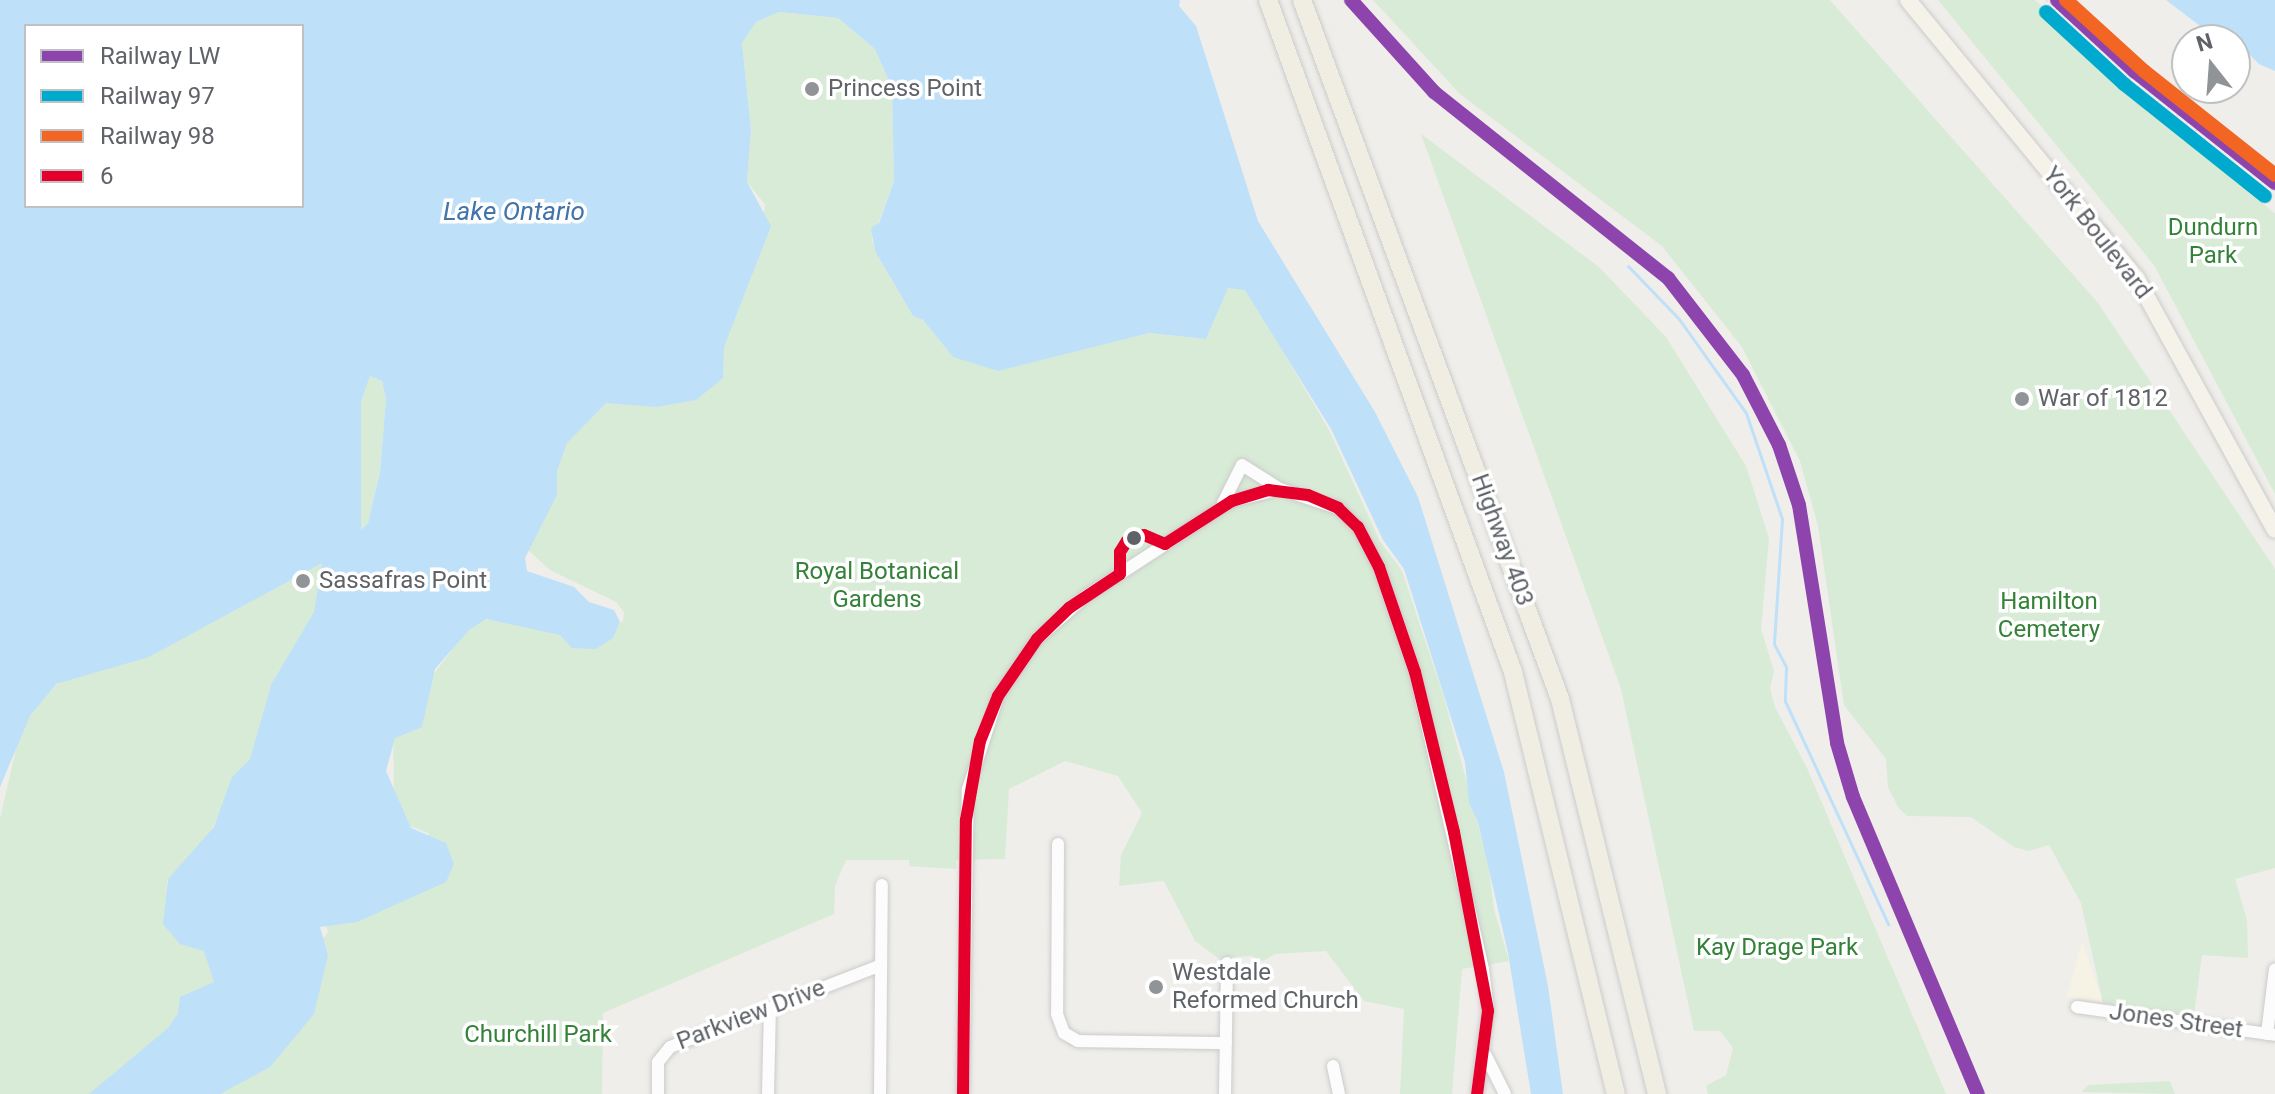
<!DOCTYPE html>
<html>
<head>
<meta charset="utf-8">
<style>
	body { margin:0 }
	#map { position:relative; width:2275px; height:1094px; overflow:hidden; background:#efeeea; font-family:Roboto,sans-serif }
	div>[style] { position:absolute }
	.commercial>* { inset:0; background:#f7f3e4 }
	.green>* { inset:0; background:#d8ebd6 }
	.water>* { inset:0; background:#bfe0f9 }
	.stream>* { height:3px; margin:-1.5px; padding:0 1.5px; transform-origin:1.5px; border-radius:1.5px; background:#bfe0f9 }
	.roads { filter:drop-shadow(0 0 2px #cbcccc) drop-shadow(0 0 2px #cbcccc) }
	.minor>* { height:12px; margin:-6px; padding:0 6px; transform-origin:6px; border-radius:6px; background:#fdfcfc }
	.major>* { height:16px; margin:-8px; padding:0 8px; transform-origin:8px; border-radius:8px; background:#f4f2e9 }
	.highway>* { height:18px; margin:-9px; padding:0 9px; transform-origin:9px; border-radius:9px; background:#f0ede3 }
	.rail>* { height:3px; margin-top:-1.5px; transform-origin:0; background:repeating-linear-gradient(90deg,#e4e4e4 0 2px,transparent 0 12px) }
	.bus-1>* { height:12px; margin:-6px; padding:0 6px; transform-origin:6px; border-radius:6px; background:#e4002b }
	.rail-1>* { height:14px; margin:-7px; padding:0 7px; transform-origin:7px; border-radius:7px; background:#8e44ad }
	.rail-2>* { height:14px; margin:-7px; padding:0 7px; transform-origin:7px; border-radius:7px; background:#00a9ce }
	.rail-3>* { height:14px; margin:-7px; padding:0 7px; transform-origin:7px; border-radius:7px; background:#f26522 }
	.dots>* { width:22px; height:22px; translate:-50% -50%; box-sizing:border-box; border:4px solid #fff; border-radius:50% }
	span { translate:-50% -50%; white-space:nowrap; text-align:center; line-height:1.15; -webkit-text-stroke:7px #fff; paint-order:stroke }
	.poi-label { font-size:24px; color:#5f6368 }
	.left { translate:0 -50%; text-align:left }
	.park-label { font-size:24px; color:#348238 }
	.street-label { font-size:24px; color:#5f6368 }
	.water-label { font-size:26px; color:#4174aa; font-style:italic }
	.legend { position:absolute; left:24px; top:24px; width:280px; height:184px; box-sizing:border-box; background:#fff; border:2px solid #bfc1c3; margin:0; padding:10px 14px; list-style:none; font-size:24px; color:#5f6368 }
	.legend li { display:flex; align-items:center; gap:16px; height:40px }
	.legend b { width:40px; border:2px solid #bfc1c3 }
	.north { position:absolute; left:2171px; top:24px; width:80px; height:80px; box-sizing:border-box; background:#fff; border:2px solid #bfc1c3; border-radius:50%; rotate:343deg; font-size:22px; font-weight:700; line-height:32px; text-align:center; color:#5f6368 }
	.north::after { content:''; display:block; margin:auto; width:28px; height:36px; background:#919496; clip-path:polygon(50% 0,100% 100%,50% 72%,0 100%) }
</style>
</head>
<body>
<div id="map">
	<div class="commercial">
		<div style="clip-path:polygon(2082px 941px,2103px 1003px,2067px 997px)"></div>
	</div>
	<div class="green">
		<div style="clip-path:polygon(1373px 0,1830px 0,2098px 303px,2275px 569px,2275px 868px,2235px 879px,2247px 920px,2248px 958px,2202px 955px,2194px 1015px,2103px 1003px,2081px 903px,2049px 845px,2029px 851px,2014px 847px,1971px 817px,1907px 816px,1898px 807px,1888px 787px,1886px 759px,1844px 705px,1818px 526px,1800px 461px,1742px 347px,1662px 246px,1460px 94px)"></div>
		<div style="clip-path:polygon(1938px 0,2035px 0,2275px 214px,2275px 494px,2154px 265px)"></div>
		<div style="clip-path:polygon(779px 12px,838px 18px,875px 49px,892px 88px,894px 181px,872px 240px,875px 251px,913px 316px,923px 320px,953px 357px,1093px 345px,1149px 333px,1206px 339px,1228px 287px,1245px 290px,1261px 314px,1329px 430px,1380px 541px,1402px 571px,1443px 694px,1488px 861px,1494px 909px,1509px 961px,1462px 969px,1452px 1094px,1400px 1094px,1404px 1009px,1364px 1001px,1326px 951px,1275px 954px,1263px 961px,1251px 956px,1218px 958px,1195px 941px,1164px 881px,1119px 886px,1121px 855px,1142px 813px,1118px 776px,1065px 761px,1009px 789px,1005px 859px,956px 860px,956px 869px,909px 866px,909px 860px,846px 860px,835px 886px,834px 914px,603px 1013px,602px 1094px,204px 1094px,328px 932px,323px 916px,438px 855px,428px 833px,405px 824px,394px 790px,393px 728px,476px 618px,597px 634px,623px 621px,624px 612px,616px 602px,550px 570px,527px 549px,563px 433px,761px 238px,765px 204px,747px 182px,751px 130px,742px 43px,756px 22px)"></div>
		<div style="clip-path:polygon(1421px 134px,1599px 267px,1666px 337px,1746px 466px,1769px 538px,1761px 629px,1774px 671px,1770px 688px,1775px 707px,1807px 768px,1946px 1094px,1708px 1094px,1706px 1086px,1726px 1075px,1733px 1048px,1720px 1031px,1694px 1031px,1621px 689px)"></div>
		<div style="clip-path:polygon(370px 376px,382px 381px,386px 399px,380px 471px,368px 523px,361px 530px,361px 402px)"></div>
		<div style="clip-path:polygon(336px 560px,278px 723px,240px 773px,204px 845px,167px 880px,166px 913px,215px 939px,216px 987px,204px 986px,197px 993px,199px 1001px,135px 1064px,119px 1068px,115px 1094px,0 1094px,0 819px,20px 731px,49px 689px,61px 682px,300px 563px)"></div>
		<div style="clip-path:polygon(2170px 1081px,2175px 1094px,2082px 1092px,2088px 1085px)"></div>
	</div>
	<div class="water">
		<div style="clip-path:polygon(evenodd,0 0,1180px 0,1179px 6px,1196px 26px,1258px 221px,1375px 412px,1418px 497px,1504px 772px,1548px 986px,1563px 1094px,1531px 1094px,1508px 953px,1478px 822px,1469px 803px,1465px 762px,1404px 569px,1383px 540px,1331px 429px,1245px 290px,1228px 288px,1206px 339px,1149px 333px,998px 371px,953px 357px,923px 320px,913px 316px,875px 251px,871px 228px,879px 223px,894px 181px,892px 88px,875px 49px,838px 18px,779px 12px,756px 22px,742px 43px,751px 130px,747px 182px,771px 226px,724px 347px,723px 378px,696px 400px,656px 407px,606px 403px,567px 443px,557px 471px,557px 495px,525px 558px,527px 571px,574px 587px,589px 602px,614px 610px,620px 622px,613px 638px,596px 649px,572px 648px,560px 635px,486px 619px,469px 630px,435px 669px,422px 727px,395px 738px,386px 771px,411px 828px,446px 843px,454px 864px,446px 882px,357px 922px,320px 927px,328px 955px,314px 1014px,270px 1067px,220px 1094px,89px 1094px,168px 1028px,178px 1013px,180px 997px,214px 982px,204px 951px,180px 944px,163px 924px,168px 879px,214px 827px,232px 777px,250px 759px,271px 685px,314px 612px,322px 563px,149px 657px,56px 684px,30px 716px,0 787px,0 0,26px 26px,302px 26px,302px 206px,26px 206px,26px 26px,0 0,370px 376px,382px 381px,386px 399px,380px 472px,368px 523px,361px 530px,361px 402px,370px 376px)"></div>
		<div style="clip-path:polygon(2166px 0,2275px 0,2275px 71px,2259px 64px,2235px 40px,2212px 35px)"></div>
	</div>
	<div class="stream">
		<div style="left:1628px;top:266px;width:74px;rotate:46.1deg"></div>
		<div style="left:1679px;top:319px;width:115px;rotate:54.5deg"></div>
		<div style="left:1746px;top:413px;width:112px;rotate:71.2deg"></div>
		<div style="left:1782px;top:519px;width:125px;rotate:93.7deg"></div>
		<div style="left:1774px;top:644px;width:26px;rotate:62deg"></div>
		<div style="left:1786px;top:667px;width:34px;rotate:92deg"></div>
		<div style="left:1785px;top:701px;width:246px;rotate:65.2deg"></div>
	</div>
	<div class="roads">
		<div class="minor">
			<div style="left:1223px;top:503px;width:42px;rotate:-63.4deg"></div>
			<div style="left:1242px;top:465px;width:45px;rotate:32.3deg"></div>
			<div style="left:1058px;top:844px;width:170px;rotate:90.3deg"></div>
			<div style="left:1057px;top:1014px;width:20px;rotate:70deg"></div>
			<div style="left:1064px;top:1033px;width:16px;rotate:30deg"></div>
			<div style="left:1078px;top:1041px;width:148px;rotate:0.8deg"></div>
			<div style="left:2077px;top:1007px;width:200px;rotate:8deg"></div>
			<div style="left:2267px;top:1034px;width:65px;rotate:-83deg"></div>
			<div style="left:1486px;top:1056px;width:42px;rotate:63.4deg"></div>
			<div style="left:1333px;top:1066px;width:29px;rotate:78deg"></div>
			<div style="left:658px;top:1094px;width:32px;rotate:-90deg"></div>
			<div style="left:658px;top:1062px;width:19px;rotate:-51deg"></div>
			<div style="left:670px;top:1047px;width:226px;rotate:-21.2deg"></div>
			<div style="left:768px;top:1094px;width:86px;rotate:-88.7deg"></div>
			<div style="left:880px;top:1094px;width:209px;rotate:-89.5deg"></div>
			<div style="left:963px;top:1094px;width:305px;rotate:-89.1deg"></div>
			<div style="left:968px;top:789px;width:98px;rotate:-72.1deg"></div>
			<div style="left:998px;top:696px;width:69px;rotate:-55.6deg"></div>
			<div style="left:1037px;top:639px;width:65px;rotate:-41.3deg"></div>
			<div style="left:1086px;top:596px;width:174px;rotate:-33.1deg"></div>
			<div style="left:1232px;top:501px;width:49px;rotate:-14deg"></div>
			<div style="left:1280px;top:489px;width:61px;rotate:18.1deg"></div>
			<div style="left:1338px;top:508px;width:28px;rotate:44deg"></div>
			<div style="left:1358px;top:527px;width:45px;rotate:62.3deg"></div>
			<div style="left:1379px;top:567px;width:111px;rotate:71.1deg"></div>
			<div style="left:1415px;top:672px;width:305px;rotate:77.1deg"></div>
			<div style="left:1483px;top:969px;width:42px;rotate:83.2deg"></div>
			<div style="left:1488px;top:1011px;width:84px;rotate:97.5deg"></div>
			<div style="left:1225px;top:1094px;width:131px;rotate:-89.1deg"></div>
		</div>
		<div class="major">
			<div style="left:1908px;top:0;width:361px;rotate:50.6deg"></div>
			<div style="left:2137px;top:279px;width:286px;rotate:61.2deg"></div>
		</div>
		<div class="highway">
			<div style="left:1268px;top:0;width:715px;rotate:69.97deg"></div>
			<div style="left:1513px;top:672px;width:434px;rotate:76.3deg"></div>
			<div style="left:1302px;top:0;width:745px;rotate:69.74deg"></div>
			<div style="left:1560px;top:699px;width:407px;rotate:76.2deg"></div>
		</div>
	</div>
	<div class="rail">
		<div style="left:2046px;top:0;width:114px;rotate:43.2deg"></div>
		<div style="left:2129px;top:78px;width:185px;rotate:37.7deg"></div>
	</div>
	<div class="bus-1">
		<div style="left:1165px;top:544px;width:80px;rotate:-32.7deg"></div>
		<div style="left:1232px;top:501px;width:38px;rotate:-17deg"></div>
		<div style="left:1268px;top:490px;width:40px;rotate:7.1deg"></div>
		<div style="left:1308px;top:495px;width:33px;rotate:23deg"></div>
		<div style="left:1338px;top:508px;width:28px;rotate:44deg"></div>
		<div style="left:1358px;top:527px;width:45px;rotate:62.3deg"></div>
		<div style="left:1379px;top:567px;width:111px;rotate:71.1deg"></div>
		<div style="left:1415px;top:672px;width:165px;rotate:76.3deg"></div>
		<div style="left:1454px;top:832px;width:182px;rotate:79.2deg"></div>
		<div style="left:1488px;top:1011px;width:84px;rotate:97.5deg"></div>
		<div style="left:1120px;top:574px;width:22px;rotate:-90deg"></div>
		<div style="left:1120px;top:552px;width:13px;rotate:-58deg"></div>
		<div style="left:1127px;top:541px;width:18px;rotate:-19deg"></div>
		<div style="left:1144px;top:535px;width:23px;rotate:23deg"></div>
		<div style="left:963px;top:1094px;width:274px;rotate:-89.4deg"></div>
		<div style="left:966px;top:820px;width:80px;rotate:-80deg"></div>
		<div style="left:980px;top:741px;width:48px;rotate:-68.2deg"></div>
		<div style="left:998px;top:696px;width:69px;rotate:-55.6deg"></div>
		<div style="left:1037px;top:639px;width:45px;rotate:-44.1deg"></div>
		<div style="left:1069px;top:608px;width:61px;rotate:-33.7deg"></div>
	</div>
	<div class="rail-1">
		<div style="left:1351px;top:0;width:124px;rotate:47.9deg"></div>
		<div style="left:1434px;top:92px;width:299px;rotate:38.5deg"></div>
		<div style="left:1668px;top:278px;width:123px;rotate:52.3deg"></div>
		<div style="left:1743px;top:375px;width:79px;rotate:62.8deg"></div>
		<div style="left:1779px;top:445px;width:63px;rotate:71.6deg"></div>
		<div style="left:1799px;top:505px;width:241px;rotate:80.9deg"></div>
		<div style="left:1837px;top:743px;width:56px;rotate:73.5deg"></div>
		<div style="left:1853px;top:797px;width:322px;rotate:67.2deg"></div>
		<div style="left:2057px;top:0;width:105px;rotate:42.7deg"></div>
		<div style="left:2134px;top:71px;width:180px;rotate:38.5deg"></div>
	</div>
	<div class="rail-2">
		<div style="left:2046px;top:12px;width:106px;rotate:42.7deg"></div>
		<div style="left:2124px;top:84px;width:180px;rotate:38.5deg"></div>
	</div>
	<div class="rail-3">
		<div style="left:2066px;top:0;width:105px;rotate:42.3deg"></div>
		<div style="left:2144px;top:71px;width:167px;rotate:38.4deg"></div>
	</div>
	<div class="dots">
		<div style="left:812px;top:89px;background:#919496"></div>
		<div style="left:2022px;top:399px;background:#919496"></div>
		<div style="left:1134px;top:538px;background:#5f6368"></div>
		<div style="left:303px;top:581px;background:#919496"></div>
		<div style="left:1156px;top:987px;background:#919496"></div>
	</div>
	<div class="poi-label">
		<span class="left" style="left:828px;top:89px">Princess Point</span>
		<span class="left" style="left:2038px;top:399px">War of 1812</span>
		<span class="left" style="left:319px;top:581px">Sassafras Point</span>
		<span class="left" style="left:1172px;top:987px">Westdale<br>Reformed Church</span>
	</div>
	<div class="park-label">
		<span style="left:2213px;top:242px">Dundurn<br>Park</span>
		<span style="left:877px;top:586px">Royal Botanical<br>Gardens</span>
		<span style="left:2049px;top:616px">Hamilton<br>Cemetery</span>
		<span style="left:1777px;top:948px">Kay Drage Park</span>
		<span style="left:538px;top:1035px">Churchill Park</span>
	</div>
	<div class="street-label">
		<span style="left:2097px;top:233px;rotate:52deg">York Boulevard</span>
		<span style="left:1502px;top:540px;rotate:70deg">Highway 403</span>
		<span style="left:751px;top:1015px;rotate:-21deg">Parkview Drive</span>
		<span style="left:2176px;top:1021px;rotate:8deg">Jones Street</span>
	</div>
	<div class="water-label">
		<span style="left:514px;top:212px">Lake Ontario</span>
	</div>
	<ul class="legend">
	<li><b style="height:10px;background:#8e44ad"></b>Railway LW</li>
	<li><b style="height:10px;background:#00a9ce"></b>Railway 97</li>
	<li><b style="height:10px;background:#f26522"></b>Railway 98</li>
	<li><b style="height:10px;background:#e4002b"></b>6</li>
	</ul>
	<div class="north">N</div>
</div>
</body>
</html>
